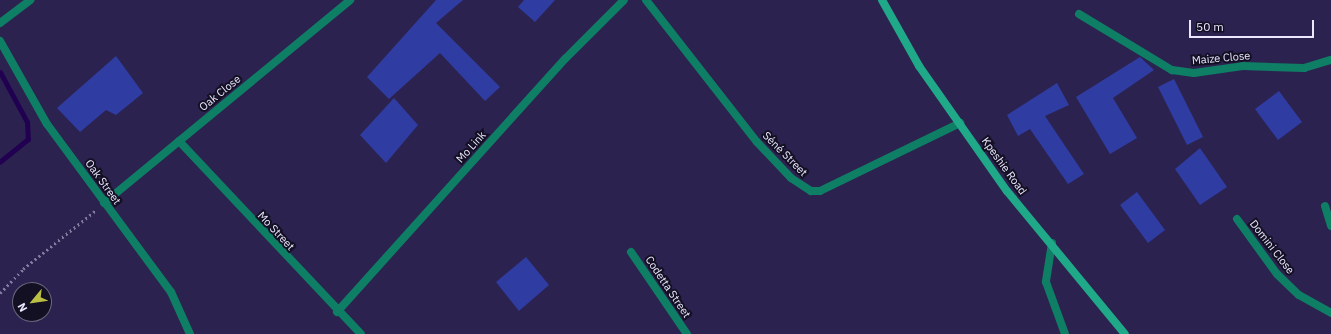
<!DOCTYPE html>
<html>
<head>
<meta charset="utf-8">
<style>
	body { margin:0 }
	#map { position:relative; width:1331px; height:334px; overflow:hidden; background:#2c224f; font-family:"IBM Plex Sans",sans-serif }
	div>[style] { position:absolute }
	.stream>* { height:5px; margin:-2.5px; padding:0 2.5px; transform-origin:2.5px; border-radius:2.5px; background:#210051 }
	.building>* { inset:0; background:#2f3ca2 }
	.path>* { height:2.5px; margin-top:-1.25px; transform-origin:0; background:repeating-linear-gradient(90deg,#827b9f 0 2px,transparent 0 5px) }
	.street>* { height:8px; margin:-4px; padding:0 4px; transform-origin:4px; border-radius:4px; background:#0e7f65 }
	.secondary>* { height:8px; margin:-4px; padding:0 4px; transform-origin:4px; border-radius:4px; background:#1fa988 }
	span { translate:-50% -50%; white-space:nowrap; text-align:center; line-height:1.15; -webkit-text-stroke:4px #141024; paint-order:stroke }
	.street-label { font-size:11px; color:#eae7ff }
	.north { position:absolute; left:12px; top:282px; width:40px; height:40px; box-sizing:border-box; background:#141024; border:1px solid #6a667c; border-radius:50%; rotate:241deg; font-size:11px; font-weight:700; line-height:16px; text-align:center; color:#eae7ff }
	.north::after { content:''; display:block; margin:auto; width:14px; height:18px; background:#bbc045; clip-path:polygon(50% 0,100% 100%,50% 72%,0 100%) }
	.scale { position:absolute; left:1189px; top:20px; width:125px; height:18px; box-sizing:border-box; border:2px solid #eae7ff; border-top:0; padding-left:5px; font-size:12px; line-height:14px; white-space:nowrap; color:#eae7ff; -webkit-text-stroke:3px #141024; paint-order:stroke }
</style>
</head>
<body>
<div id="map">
	<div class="stream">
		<div style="left:0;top:72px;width:57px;rotate:61.6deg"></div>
		<div style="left:27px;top:122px;width:17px;rotate:87deg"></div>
		<div style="left:28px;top:139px;width:36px;rotate:141deg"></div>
	</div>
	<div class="building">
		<div style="clip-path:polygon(436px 0,463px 0,436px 23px,500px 87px,485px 101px,440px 53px,389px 99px,367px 77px)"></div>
		<div style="clip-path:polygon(524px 0,555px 0,535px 22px,518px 7px)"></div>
		<div style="clip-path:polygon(116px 56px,143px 93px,116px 115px,106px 110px,80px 132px,57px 108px)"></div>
		<div style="clip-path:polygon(1140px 57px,1154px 70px,1113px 98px,1137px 138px,1110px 154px,1076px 97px)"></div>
		<div style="clip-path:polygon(1174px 79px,1203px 137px,1187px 145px,1158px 87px)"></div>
		<div style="clip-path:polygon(1057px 83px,1069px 105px,1045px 116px,1084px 174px,1068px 184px,1030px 129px,1018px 136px,1007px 115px)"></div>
		<div style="clip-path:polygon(1279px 91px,1302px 122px,1278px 140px,1255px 109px)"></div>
		<div style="clip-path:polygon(394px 98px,418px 125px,386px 163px,360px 135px)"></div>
		<div style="clip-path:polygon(1200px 148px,1227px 187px,1200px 205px,1175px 169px)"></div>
		<div style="clip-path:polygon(1137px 192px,1165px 230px,1148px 243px,1120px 205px)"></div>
		<div style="clip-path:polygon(526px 257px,549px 285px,519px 311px,496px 282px)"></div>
	</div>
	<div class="path">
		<div style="left:0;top:293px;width:33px;rotate:-46deg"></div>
		<div style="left:23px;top:269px;width:94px;rotate:-38.9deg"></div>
	</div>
	<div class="street">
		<div style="left:646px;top:0;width:180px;rotate:52deg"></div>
		<div style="left:757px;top:142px;width:50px;rotate:46.6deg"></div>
		<div style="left:791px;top:178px;width:24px;rotate:33deg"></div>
		<div style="left:811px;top:191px;width:9px"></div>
		<div style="left:820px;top:191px;width:156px;rotate:-25.9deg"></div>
		<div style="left:1079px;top:14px;width:109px;rotate:31.1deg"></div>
		<div style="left:1172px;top:70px;width:22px;rotate:8deg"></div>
		<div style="left:1194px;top:73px;width:49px;rotate:-8.1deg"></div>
		<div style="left:1243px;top:66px;width:61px;rotate:1.9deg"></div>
		<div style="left:1304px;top:68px;width:28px;rotate:-17deg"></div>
		<div style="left:0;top:23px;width:38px;rotate:-37deg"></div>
		<div style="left:0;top:41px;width:95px;rotate:60.5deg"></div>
		<div style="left:47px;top:124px;width:209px;rotate:53.6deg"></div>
		<div style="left:171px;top:292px;width:46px;rotate:65.7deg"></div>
		<div style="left:179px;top:141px;width:265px;rotate:46.7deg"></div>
		<div style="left:104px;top:203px;width:319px;rotate:-39.5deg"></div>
		<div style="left:1325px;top:206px;width:21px;rotate:73deg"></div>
		<div style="left:1237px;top:219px;width:68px;rotate:54deg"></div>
		<div style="left:1277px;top:274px;width:30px;rotate:44deg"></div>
		<div style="left:1299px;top:295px;width:37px;rotate:29deg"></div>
		<div style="left:1052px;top:243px;width:39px;rotate:99deg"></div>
		<div style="left:1046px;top:282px;width:55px;rotate:69.9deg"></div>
		<div style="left:631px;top:252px;width:99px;rotate:55.7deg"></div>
		<div style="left:337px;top:312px;width:341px;rotate:-48deg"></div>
		<div style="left:565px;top:59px;width:83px;rotate:-45deg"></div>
	</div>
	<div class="secondary">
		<div style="left:882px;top:0;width:76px;rotate:60.7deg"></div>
		<div style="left:919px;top:66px;width:153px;rotate:54.9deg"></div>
		<div style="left:1007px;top:191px;width:185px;rotate:50.5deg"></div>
	</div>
	<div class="street-label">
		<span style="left:1221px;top:58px;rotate:-5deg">Maize Close</span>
		<span style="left:220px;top:93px;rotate:-39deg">Oak Close</span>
		<span style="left:471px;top:147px;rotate:-48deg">Mo Link</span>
		<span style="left:785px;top:154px;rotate:45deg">Séné Street</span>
		<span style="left:1004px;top:166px;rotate:54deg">Kpeshie Road</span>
		<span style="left:103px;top:182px;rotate:54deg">Oak Street</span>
		<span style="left:276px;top:231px;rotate:47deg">Mo Street</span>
		<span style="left:1272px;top:247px;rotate:52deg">Domini Close</span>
		<span style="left:668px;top:287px;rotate:56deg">Codetta Street</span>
	</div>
	<div class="north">N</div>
	<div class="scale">50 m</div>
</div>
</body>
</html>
